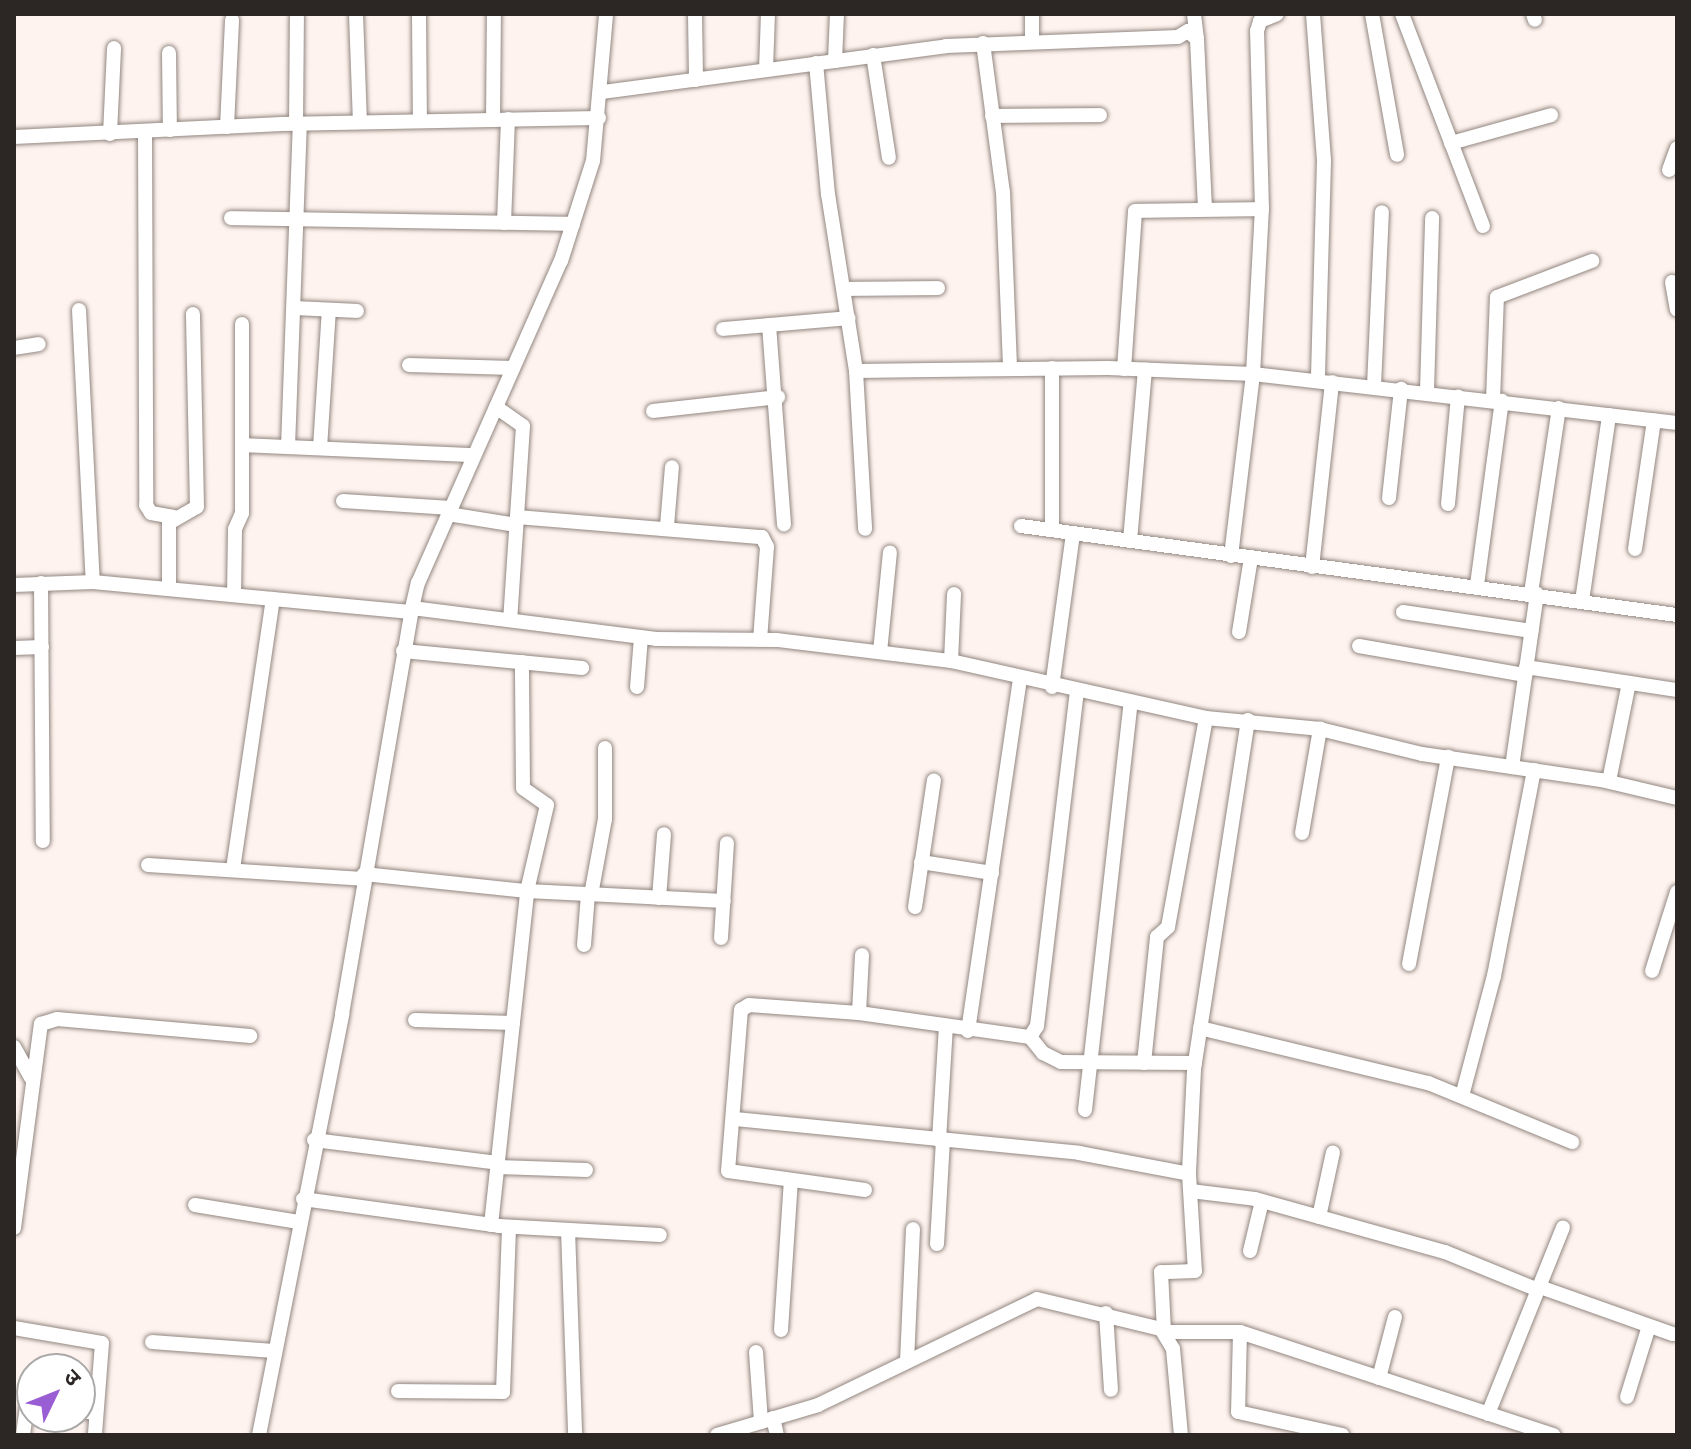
<!DOCTYPE html>
<html>
<head>
<meta charset="utf-8">
<style>
	body { margin:0 }
	#map { position:relative; width:1691px; height:1449px; overflow:hidden; background:#fef3ee; font-family:Signika,"Noto Sans Devanagari",sans-serif }
	div>[style] { position:absolute }
	.roads { filter:drop-shadow(0 0 2px #928680) drop-shadow(0 0 2px #928680) }
	.street>* { height:14px; margin:-7px; padding:0 7px; transform-origin:7px; border-radius:7px; background:#fff }
	span { translate:-50% -50%; white-space:nowrap; text-align:center; line-height:1.15; -webkit-text-stroke:8px #fff; paint-order:stroke }
	.frame { position:absolute; inset:0; border:16px solid #2c2725; pointer-events:none }
	.north { position:absolute; left:16px; top:1353px; width:80px; height:80px; box-sizing:border-box; background:#fff; border:2px solid #aba9a8; border-radius:50%; rotate:47deg; font-size:22px; font-weight:700; line-height:32px; text-align:center; color:#2c2725 }
	.north::after { content:''; display:block; margin:auto; width:28px; height:36px; background:#995dd4; clip-path:polygon(50% 0,100% 100%,50% 72%,0 100%) }
</style>
</head>
<body>
<div id="map">
	<div class="roads">
		<div class="street">
			<div style="left:356px;top:14px;width:108px;rotate:87.9deg"></div>
			<div style="left:419px;top:14px;width:107px;rotate:89.5deg"></div>
			<div style="left:695px;top:14px;width:66px;rotate:89.1deg"></div>
			<div style="left:1313px;top:14px;width:147px;rotate:85.7deg"></div>
			<div style="left:1324px;top:161px;width:219px;rotate:91.6deg"></div>
			<div style="left:1372px;top:14px;width:143px;rotate:79.9deg"></div>
			<div style="left:1402px;top:14px;width:227px;rotate:69.1deg"></div>
			<div style="left:1533px;top:14px;width:6px;rotate:72deg"></div>
			<div style="left:1197px;top:39px;width:170px;rotate:87.3deg"></div>
			<div style="left:1032px;top:42px;width:28px;rotate:-90deg"></div>
			<div style="left:983px;top:43px;width:150px;rotate:82.4deg"></div>
			<div style="left:1003px;top:192px;width:177px;rotate:87.7deg"></div>
			<div style="left:169px;top:53px;width:77px;rotate:89.3deg"></div>
			<div style="left:873px;top:55px;width:104px;rotate:81.2deg"></div>
			<div style="left:835px;top:61px;width:47px;rotate:-87.6deg"></div>
			<div style="left:816px;top:63px;width:132px;rotate:84.8deg"></div>
			<div style="left:828px;top:194px;width:179px;rotate:81deg"></div>
			<div style="left:856px;top:371px;width:158px;rotate:86.7deg"></div>
			<div style="left:766px;top:70px;width:56px;rotate:-88deg"></div>
			<div style="left:603px;top:92px;width:346px;rotate:-7.6deg"></div>
			<div style="left:946px;top:46px;width:232px;rotate:-2.2deg"></div>
			<div style="left:1178px;top:37px;width:12px;rotate:-31deg"></div>
			<div style="left:1188px;top:31px;width:12px;rotate:42deg"></div>
			<div style="left:1197px;top:39px;width:25px;rotate:-97deg"></div>
			<div style="left:992px;top:116px;width:108px;rotate:-0.5deg"></div>
			<div style="left:493px;top:120px;width:106px;rotate:-89.5deg"></div>
			<div style="left:296px;top:124px;width:107px;rotate:-89.5deg"></div>
			<div style="left:227px;top:127px;width:107px;rotate:-87.3deg"></div>
			<div style="left:145px;top:132px;width:373px;rotate:89.8deg"></div>
			<div style="left:146px;top:505px;width:9px;rotate:58deg"></div>
			<div style="left:151px;top:513px;width:23px;rotate:10deg"></div>
			<div style="left:110px;top:134px;width:86px;rotate:-87.3deg"></div>
			<div style="left:14px;top:137px;width:268px;rotate:-2.8deg"></div>
			<div style="left:282px;top:124px;width:317px;rotate:-1.1deg"></div>
			<div style="left:1451px;top:143px;width:104px;rotate:-15.6deg"></div>
			<div style="left:1669px;top:170px;width:23px;rotate:-70deg"></div>
			<div style="left:231px;top:218px;width:342px;rotate:1deg"></div>
			<div style="left:504px;top:223px;width:104px;rotate:-87.8deg"></div>
			<div style="left:1672px;top:282px;width:28px;rotate:80deg"></div>
			<div style="left:845px;top:289px;width:93px;rotate:-0.6deg"></div>
			<div style="left:296px;top:308px;width:61px;rotate:2.8deg"></div>
			<div style="left:79px;top:310px;width:272px;rotate:87.1deg"></div>
			<div style="left:769px;top:325px;width:200px;rotate:85.7deg"></div>
			<div style="left:723px;top:329px;width:126px;rotate:-5deg"></div>
			<div style="left:14px;top:348px;width:25px;rotate:-9deg"></div>
			<div style="left:409px;top:365px;width:104px;rotate:1.7deg"></div>
			<div style="left:1124px;top:369px;width:158px;rotate:-86deg"></div>
			<div style="left:1135px;top:211px;width:127px;rotate:-0.9deg"></div>
			<div style="left:856px;top:371px;width:252px;rotate:-0.7deg"></div>
			<div style="left:1108px;top:368px;width:145px;rotate:2.4deg"></div>
			<div style="left:1253px;top:374px;width:427px;rotate:6.6deg"></div>
			<div style="left:1374px;top:386px;width:174px;rotate:-87.4deg"></div>
			<div style="left:1427px;top:391px;width:173px;rotate:-88.3deg"></div>
			<div style="left:1493px;top:400px;width:103px;rotate:-87.8deg"></div>
			<div style="left:1497px;top:297px;width:102px;rotate:-20.8deg"></div>
			<div style="left:496px;top:407px;width:33px;rotate:35deg"></div>
			<div style="left:523px;top:426px;width:194px;rotate:93.8deg"></div>
			<div style="left:653px;top:411px;width:126px;rotate:-6.4deg"></div>
			<div style="left:242px;top:445px;width:232px;rotate:2.5deg"></div>
			<div style="left:288px;top:447px;width:324px;rotate:-87.9deg"></div>
			<div style="left:320px;top:448px;width:138px;rotate:-86.3deg"></div>
			<div style="left:1389px;top:498px;width:110px;rotate:-83.7deg"></div>
			<div style="left:343px;top:501px;width:108px;rotate:3.7deg"></div>
			<div style="left:1448px;top:504px;width:108px;rotate:-84.7deg"></div>
			<div style="left:448px;top:514px;width:69px;rotate:9.2deg"></div>
			<div style="left:517px;top:517px;width:246px;rotate:4.7deg"></div>
			<div style="left:762px;top:537px;width:11px;rotate:63deg"></div>
			<div style="left:767px;top:547px;width:93px;rotate:94.3deg"></div>
			<div style="left:667px;top:526px;width:59px;rotate:-85.2deg"></div>
			<div style="left:1021px;top:526px;width:662px;rotate:7.73deg"></div>
			<div style="left:1052px;top:530px;width:162px;rotate:-90deg"></div>
			<div style="left:1130px;top:541px;width:172px;rotate:-85deg"></div>
			<div style="left:1635px;top:549px;width:130px;rotate:-81.6deg"></div>
			<div style="left:1231px;top:556px;width:183px;rotate:-83.1deg"></div>
			<div style="left:1253px;top:374px;width:165px;rotate:-86.9deg"></div>
			<div style="left:1262px;top:209px;width:178px;rotate:-91.6deg"></div>
			<div style="left:1257px;top:31px;width:10px;rotate:-73deg"></div>
			<div style="left:1260px;top:21px;width:18px;rotate:-22deg"></div>
			<div style="left:1312px;top:567px;width:186px;rotate:-83.8deg"></div>
			<div style="left:41px;top:583px;width:258px;rotate:89.6deg"></div>
			<div style="left:14px;top:585px;width:79px;rotate:-2.2deg"></div>
			<div style="left:93px;top:582px;width:319px;rotate:5.4deg"></div>
			<div style="left:1477px;top:585px;width:186px;rotate:-82.3deg"></div>
			<div style="left:169px;top:589px;width:66px;rotate:-90deg"></div>
			<div style="left:169px;top:523px;width:32px;rotate:-30deg"></div>
			<div style="left:197px;top:507px;width:193px;rotate:-91.2deg"></div>
			<div style="left:1531px;top:593px;width:187px;rotate:-81.4deg"></div>
			<div style="left:234px;top:595px;width:66px;rotate:-89.1deg"></div>
			<div style="left:235px;top:529px;width:17px;rotate:-66deg"></div>
			<div style="left:242px;top:513px;width:189px;rotate:-90deg"></div>
			<div style="left:1582px;top:601px;width:188px;rotate:-81.7deg"></div>
			<div style="left:412px;top:608px;width:246px;rotate:7.2deg"></div>
			<div style="left:656px;top:639px;width:121px;rotate:0.5deg"></div>
			<div style="left:777px;top:640px;width:175px;rotate:6.9deg"></div>
			<div style="left:951px;top:661px;width:261px;rotate:12.6deg"></div>
			<div style="left:1206px;top:718px;width:115px;rotate:5.5deg"></div>
			<div style="left:1320px;top:729px;width:105px;rotate:13.8deg"></div>
			<div style="left:1422px;top:754px;width:181px;rotate:8.3deg"></div>
			<div style="left:1601px;top:780px;width:78px;rotate:13.3deg"></div>
			<div style="left:1403px;top:612px;width:130px;rotate:8.4deg"></div>
			<div style="left:1239px;top:632px;width:75px;rotate:-80.8deg"></div>
			<div style="left:1359px;top:646px;width:169px;rotate:9.9deg"></div>
			<div style="left:14px;top:648px;width:28px;rotate:-2deg"></div>
			<div style="left:403px;top:651px;width:180px;rotate:5.4deg"></div>
			<div style="left:880px;top:652px;width:100px;rotate:-84.3deg"></div>
			<div style="left:951px;top:661px;width:67px;rotate:-87.4deg"></div>
			<div style="left:1526px;top:667px;width:153px;rotate:8.7deg"></div>
			<div style="left:637px;top:687px;width:50px;rotate:-85.4deg"></div>
			<div style="left:1052px;top:687px;width:155px;rotate:-82.2deg"></div>
			<div style="left:1248px;top:720px;width:354px;rotate:98.8deg"></div>
			<div style="left:1194px;top:1070px;width:104px;rotate:92.8deg"></div>
			<div style="left:1189px;top:1174px;width:97px;rotate:86.5deg"></div>
			<div style="left:1195px;top:1271px;width:34px;rotate:178deg"></div>
			<div style="left:1161px;top:1272px;width:60px;rotate:87.1deg"></div>
			<div style="left:1164px;top:1332px;width:76px"></div>
			<div style="left:1240px;top:1332px;width:330px;rotate:18.2deg"></div>
			<div style="left:1512px;top:767px;width:175px;rotate:-81.8deg"></div>
			<div style="left:1609px;top:781px;width:100px;rotate:-78.5deg"></div>
			<div style="left:1302px;top:833px;width:106px;rotate:-80.2deg"></div>
			<div style="left:921px;top:862px;width:72px;rotate:8.8deg"></div>
			<div style="left:148px;top:865px;width:215px;rotate:3.7deg"></div>
			<div style="left:233px;top:869px;width:273px;rotate:-81.6deg"></div>
			<div style="left:364px;top:874px;width:164px;rotate:6deg"></div>
			<div style="left:527px;top:891px;width:197px;rotate:2.9deg"></div>
			<div style="left:591px;top:895px;width:77px;rotate:-79.6deg"></div>
			<div style="left:605px;top:819px;width:71px;rotate:-90deg"></div>
			<div style="left:659px;top:898px;width:64px;rotate:-85.5deg"></div>
			<div style="left:915px;top:907px;width:128px;rotate:-81.5deg"></div>
			<div style="left:721px;top:938px;width:95px;rotate:-86.4deg"></div>
			<div style="left:584px;top:945px;width:51px;rotate:-85.5deg"></div>
			<div style="left:1409px;top:964px;width:211px;rotate:-79.3deg"></div>
			<div style="left:1652px;top:971px;width:83px;rotate:-72.4deg"></div>
			<div style="left:859px;top:1013px;width:58px;rotate:-87deg"></div>
			<div style="left:415px;top:1020px;width:98px;rotate:1.8deg"></div>
			<div style="left:1200px;top:1028px;width:235px;rotate:13.6deg"></div>
			<div style="left:1428px;top:1083px;width:156px;rotate:22.3deg"></div>
			<div style="left:968px;top:1031px;width:356px;rotate:-81.6deg"></div>
			<div style="left:1030px;top:1037px;width:21px;rotate:51deg"></div>
			<div style="left:1043px;top:1053px;width:20px;rotate:27deg"></div>
			<div style="left:1061px;top:1062px;width:134px;rotate:0.4deg"></div>
			<div style="left:14px;top:1047px;width:35px;rotate:61deg"></div>
			<div style="left:1144px;top:1063px;width:127px;rotate:-84.1deg"></div>
			<div style="left:1157px;top:937px;width:15px;rotate:-42deg"></div>
			<div style="left:1168px;top:927px;width:212px;rotate:-79.7deg"></div>
			<div style="left:1462px;top:1096px;width:124px;rotate:-75.1deg"></div>
			<div style="left:1494px;top:976px;width:210px;rotate:-79deg"></div>
			<div style="left:1085px;top:1110px;width:411px;rotate:-83.6deg"></div>
			<div style="left:735px;top:1119px;width:346px;rotate:5.6deg"></div>
			<div style="left:1079px;top:1153px;width:112px;rotate:10.8deg"></div>
			<div style="left:314px;top:1140px;width:185px;rotate:7.1deg"></div>
			<div style="left:939px;top:1140px;width:113px;rotate:-86.5deg"></div>
			<div style="left:498px;top:1167px;width:88px;rotate:2deg"></div>
			<div style="left:865px;top:1190px;width:138px;rotate:-172.1deg"></div>
			<div style="left:728px;top:1171px;width:162px;rotate:-85.4deg"></div>
			<div style="left:741px;top:1010px;width:9px;rotate:-32deg"></div>
			<div style="left:749px;top:1005px;width:110px;rotate:4.2deg"></div>
			<div style="left:859px;top:1013px;width:173px;rotate:8deg"></div>
			<div style="left:1030px;top:1037px;width:13px;rotate:-58deg"></div>
			<div style="left:1037px;top:1026px;width:336px;rotate:-83.2deg"></div>
			<div style="left:1191px;top:1191px;width:64px;rotate:7.1deg"></div>
			<div style="left:1255px;top:1199px;width:197px;rotate:15.6deg"></div>
			<div style="left:1445px;top:1252px;width:100px;rotate:22.2deg"></div>
			<div style="left:303px;top:1199px;width:198px;rotate:7.8deg"></div>
			<div style="left:499px;top:1226px;width:161px;rotate:3.2deg"></div>
			<div style="left:195px;top:1205px;width:105px;rotate:9.3deg"></div>
			<div style="left:1319px;top:1217px;width:66px;rotate:-77.8deg"></div>
			<div style="left:491px;top:1225px;width:336px;rotate:-83.8deg"></div>
			<div style="left:527px;top:891px;width:88px;rotate:-76.9deg"></div>
			<div style="left:547px;top:805px;width:29px;rotate:-145deg"></div>
			<div style="left:523px;top:788px;width:126px;rotate:-90.5deg"></div>
			<div style="left:14px;top:1228px;width:206px;rotate:-82.5deg"></div>
			<div style="left:41px;top:1024px;width:17px;rotate:-17deg"></div>
			<div style="left:57px;top:1019px;width:194px;rotate:5deg"></div>
			<div style="left:568px;top:1230px;width:205px;rotate:88deg"></div>
			<div style="left:937px;top:1244px;width:104px;rotate:-86.7deg"></div>
			<div style="left:1250px;top:1251px;width:51px;rotate:-76.5deg"></div>
			<div style="left:1540px;top:1287px;width:141px;rotate:19.5deg"></div>
			<div style="left:1106px;top:1313px;width:77px;rotate:86.3deg"></div>
			<div style="left:14px;top:1328px;width:89px;rotate:9.7deg"></div>
			<div style="left:102px;top:1343px;width:92px;rotate:94.4deg"></div>
			<div style="left:781px;top:1330px;width:150px;rotate:-86.2deg"></div>
			<div style="left:1240px;top:1332px;width:80px;rotate:91.4deg"></div>
			<div style="left:1238px;top:1412px;width:107px;rotate:12.5deg"></div>
			<div style="left:152px;top:1342px;width:122px;rotate:4.2deg"></div>
			<div style="left:756px;top:1352px;width:70px;rotate:85.9deg"></div>
			<div style="left:907px;top:1361px;width:132px;rotate:-87.4deg"></div>
			<div style="left:1379px;top:1378px;width:63px;rotate:-75.3deg"></div>
			<div style="left:398px;top:1391px;width:105px;rotate:0.5deg"></div>
			<div style="left:503px;top:1392px;width:165px;rotate:-87.9deg"></div>
			<div style="left:1627px;top:1397px;width:74px;rotate:-72.8deg"></div>
			<div style="left:80px;top:1411px;width:16px;rotate:7deg"></div>
			<div style="left:1488px;top:1414px;width:201px;rotate:-68.1deg"></div>
			<div style="left:773px;top:1418px;width:17px;rotate:77deg"></div>
			<div style="left:23px;top:1435px;width:29px;rotate:-82deg"></div>
			<div style="left:259px;top:1435px;width:429px;rotate:-78.8deg"></div>
			<div style="left:342px;top:1014px;width:412px;rotate:-80.2deg"></div>
			<div style="left:412px;top:608px;width:26px;rotate:-77deg"></div>
			<div style="left:418px;top:583px;width:352px;rotate:-66.1deg"></div>
			<div style="left:561px;top:261px;width:105px;rotate:-72.3deg"></div>
			<div style="left:593px;top:161px;width:148px;rotate:-84.9deg"></div>
			<div style="left:717px;top:1435px;width:105px;rotate:-16.5deg"></div>
			<div style="left:818px;top:1405px;width:243px;rotate:-25.8deg"></div>
			<div style="left:1037px;top:1299px;width:128px;rotate:13.6deg"></div>
			<div style="left:1161px;top:1329px;width:23px;rotate:59deg"></div>
			<div style="left:1173px;top:1349px;width:86px;rotate:84.7deg"></div>
		</div>
	</div>
	<div class="frame"></div>
	<div class="north">उ</div>
</div>
</body>
</html>
